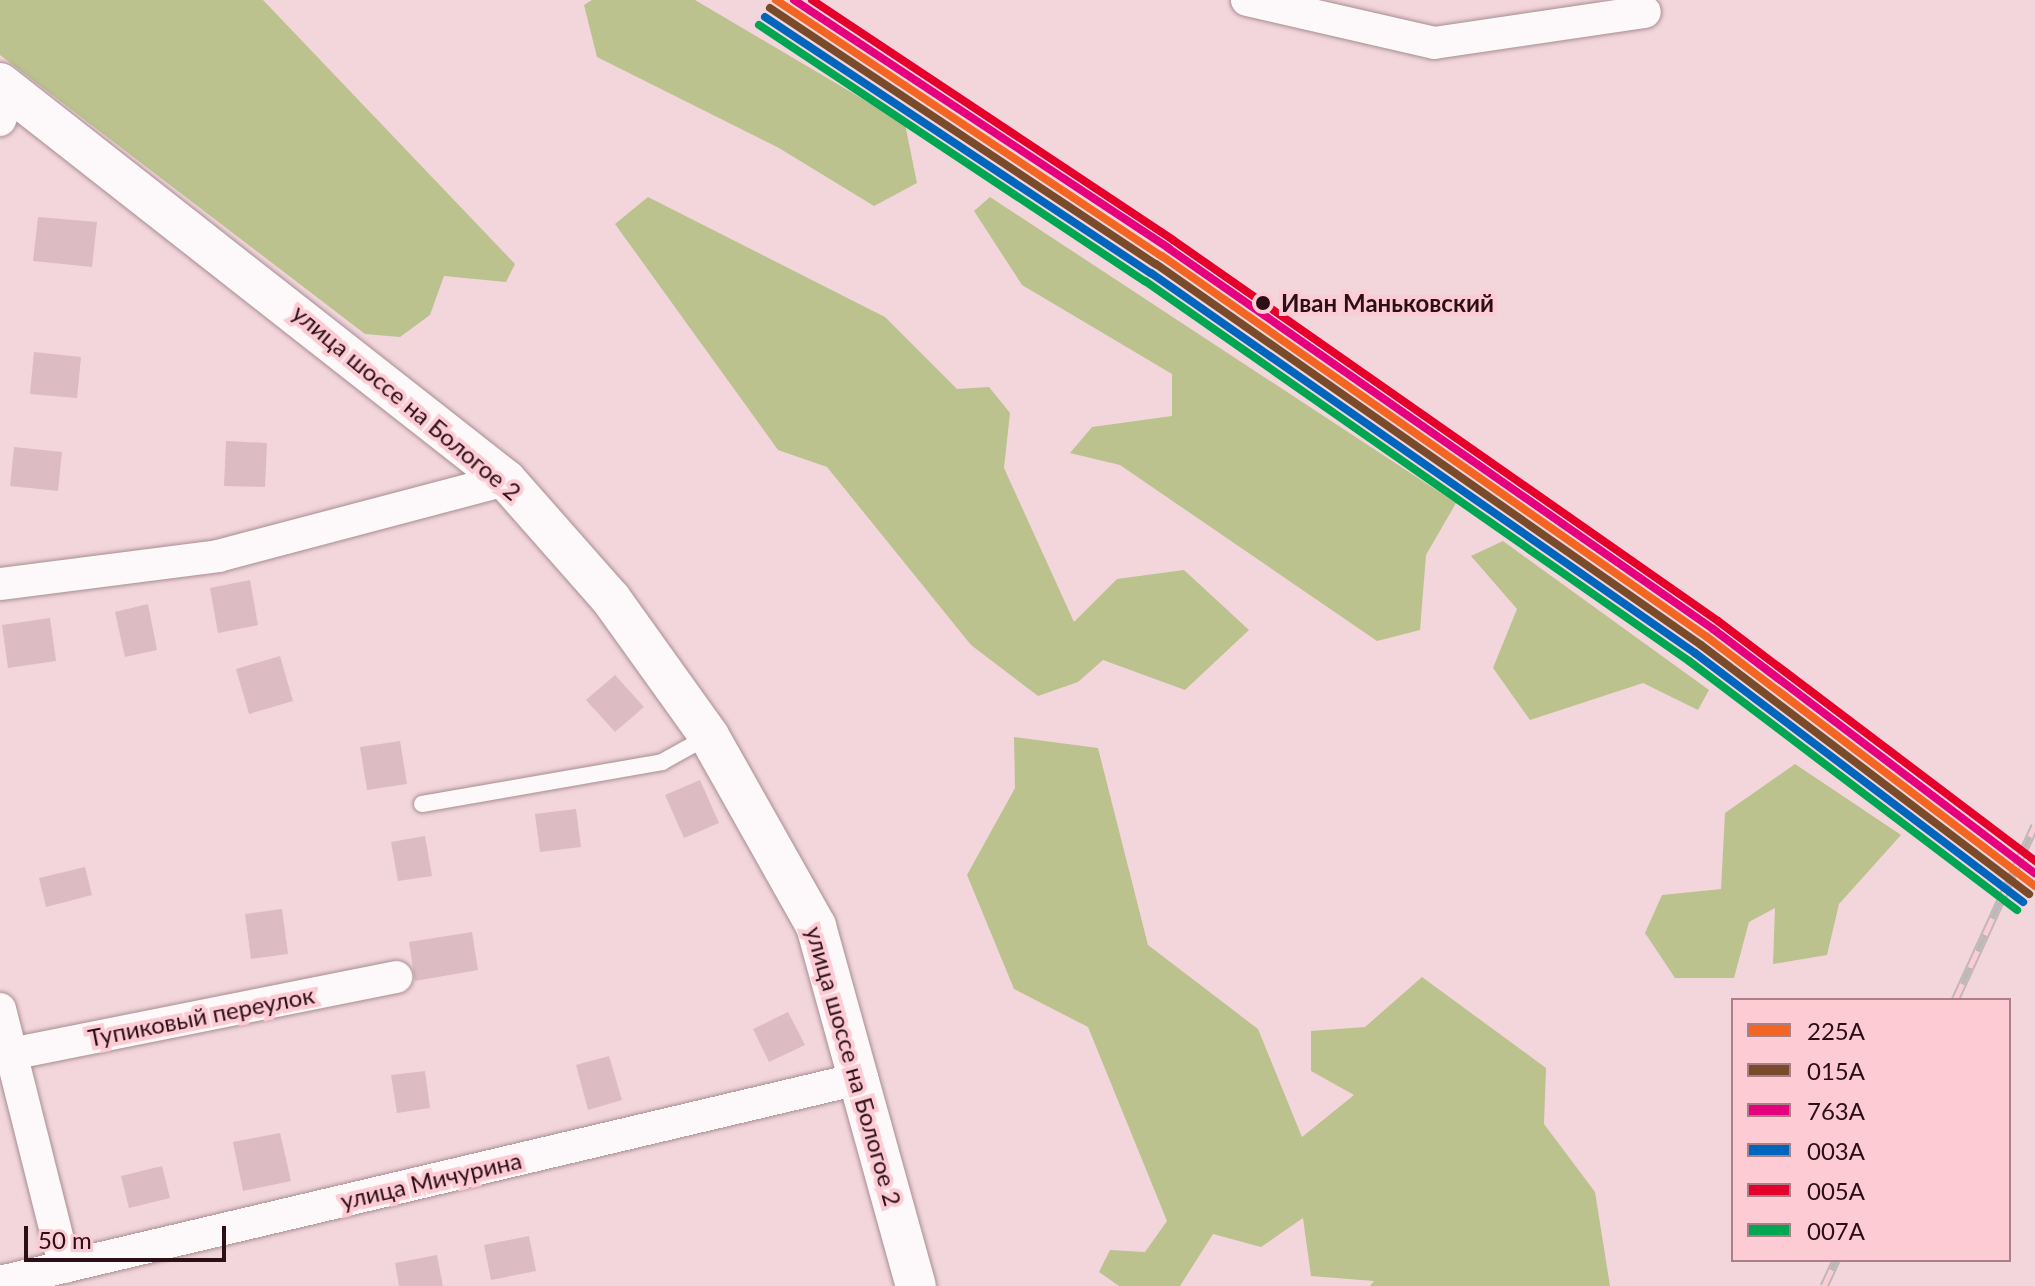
<!DOCTYPE html>
<html>
<head>
<meta charset="utf-8">
<style>
	body { margin:0 }
	#map { position:relative; width:2035px; height:1286px; overflow:hidden; background:#f2d6db; font-family:Lato,sans-serif }
	div>[style] { position:absolute }
	.forest>* { inset:0; background:#bbc28e }
	.building>* { inset:0; background:#ddbbc2 }
	.roads { filter:drop-shadow(0 0 2px #a78d93) drop-shadow(0 0 2px #a78d93) }
	.service>* { height:16px; margin:-8px; padding:0 8px; transform-origin:8px; border-radius:8px; background:#fdf9fa }
	.minor>* { height:32px; margin:-16px; padding:0 16px; transform-origin:16px; border-radius:16px; background:#fdf9fa }
	.tertiary>* { height:40px; margin:-20px; padding:0 20px; transform-origin:20px; border-radius:20px; background:#fdf9fa }
	.rail>* { height:9px; margin-top:-4.5px; transform-origin:0; background:repeating-linear-gradient(90deg,#fdcbd4 0 18px,#c0b7b9 0 36px); box-sizing:border-box; border-block:2px solid #c0b7b9 }
	.rail-1>* { height:8px; margin:-4px; padding:0 4px; transform-origin:4px; border-radius:4px; background:#f26522 }
	.rail-2>* { height:8px; margin:-4px; padding:0 4px; transform-origin:4px; border-radius:4px; background:#7a4b2a }
	.rail-3>* { height:8px; margin:-4px; padding:0 4px; transform-origin:4px; border-radius:4px; background:#e5007d }
	.rail-4>* { height:8px; margin:-4px; padding:0 4px; transform-origin:4px; border-radius:4px; background:#0065bd }
	.rail-5>* { height:8px; margin:-4px; padding:0 4px; transform-origin:4px; border-radius:4px; background:#e4002b }
	.rail-6>* { height:8px; margin:-4px; padding:0 4px; transform-origin:4px; border-radius:4px; background:#00a651 }
	.dots>* { width:22px; height:22px; translate:-50% -50%; box-sizing:border-box; border:4px solid #fdcbd4; border-radius:50% }
	span { translate:-50% -50%; white-space:nowrap; text-align:center; line-height:1.15; -webkit-text-stroke:8px #fdcbd4; paint-order:stroke }
	.stop-label { font-size:24px; color:#2b0e16; font-weight:700 }
	.left { translate:0 -50%; text-align:left }
	.street-label { font-size:24px; color:#2b0e16 }
	.legend { position:absolute; left:1731px; top:998px; width:280px; height:264px; box-sizing:border-box; background:#fdcbd4; border:2px solid #a97f88; margin:0; padding:10px 14px; list-style:none; font-size:24px; color:#2b0e16 }
	.legend li { display:flex; align-items:center; gap:16px; height:40px }
	.legend b { width:40px; border:2px solid #a97f88 }
	.scale { position:absolute; left:24px; top:1226px; width:202px; height:36px; box-sizing:border-box; border:4px solid #2b0e16; border-top:0; padding-left:10px; font-size:24px; line-height:28px; white-space:nowrap; color:#2b0e16; -webkit-text-stroke:6px #fdcbd4; paint-order:stroke }
</style>
</head>
<body>
<div id="map">
	<div class="forest">
		<div style="clip-path:polygon(0 0,263px 0,515px 264px,506px 282px,444px 276px,430px 315px,400px 337px,365px 334px,0 55px)"></div>
		<div style="clip-path:polygon(592px 0,695px 0,905px 124px,917px 183px,874px 206px,779px 148px,597px 57px,584px 5px)"></div>
		<div style="clip-path:polygon(648px 197px,885px 317px,957px 389px,989px 387px,1010px 413px,1004px 468px,1074px 622px,1117px 579px,1184px 570px,1249px 630px,1185px 690px,1103px 660px,1078px 682px,1038px 696px,971px 645px,827px 467px,778px 450px,615px 224px)"></div>
		<div style="clip-path:polygon(990px 197px,1456px 503px,1426px 555px,1420px 630px,1377px 641px,1120px 465px,1070px 453px,1092px 427px,1172px 416px,1172px 374px,1022px 285px,974px 211px)"></div>
		<div style="clip-path:polygon(1503px 541px,1709px 690px,1698px 710px,1643px 683px,1530px 720px,1493px 668px,1517px 609px,1471px 556px)"></div>
		<div style="clip-path:polygon(1014px 737px,1098px 748px,1148px 945px,1258px 1029px,1302px 1137px,1354px 1095px,1311px 1071px,1311px 1031px,1365px 1027px,1422px 977px,1546px 1068px,1544px 1124px,1595px 1192px,1610px 1286px,1370px 1286px,1374px 1281px,1311px 1276px,1303px 1218px,1261px 1247px,1213px 1234px,1180px 1286px,1119px 1286px,1099px 1272px,1110px 1250px,1145px 1252px,1167px 1221px,1088px 1027px,1014px 989px,967px 875px,1015px 788px)"></div>
		<div style="clip-path:polygon(1795px 764px,1901px 835px,1839px 904px,1827px 955px,1773px 964px,1775px 908px,1749px 922px,1734px 978px,1675px 978px,1645px 933px,1662px 895px,1721px 889px,1725px 813px)"></div>
	</div>
	<div class="building">
		<div style="clip-path:polygon(38px 217px,97px 222px,92px 267px,33px 261px)"></div>
		<div style="clip-path:polygon(34px 352px,81px 357px,77px 398px,30px 394px)"></div>
		<div style="clip-path:polygon(226px 441px,267px 443px,265px 487px,224px 486px)"></div>
		<div style="clip-path:polygon(14px 447px,62px 452px,58px 491px,10px 486px)"></div>
		<div style="clip-path:polygon(250px 580px,258px 625px,218px 633px,210px 588px)"></div>
		<div style="clip-path:polygon(148px 604px,157px 650px,125px 657px,115px 612px)"></div>
		<div style="clip-path:polygon(50px 618px,56px 661px,8px 668px,2px 625px)"></div>
		<div style="clip-path:polygon(280px 656px,293px 701px,249px 714px,236px 669px)"></div>
		<div style="clip-path:polygon(615px 675px,644px 707px,615px 732px,586px 700px)"></div>
		<div style="clip-path:polygon(400px 741px,407px 784px,367px 790px,360px 747px)"></div>
		<div style="clip-path:polygon(700px 780px,719px 823px,684px 838px,665px 795px)"></div>
		<div style="clip-path:polygon(576px 809px,581px 847px,540px 852px,535px 814px)"></div>
		<div style="clip-path:polygon(425px 836px,432px 876px,398px 881px,391px 842px)"></div>
		<div style="clip-path:polygon(85px 867px,92px 895px,46px 907px,39px 878px)"></div>
		<div style="clip-path:polygon(282px 909px,288px 954px,251px 959px,245px 914px)"></div>
		<div style="clip-path:polygon(472px 932px,478px 970px,415px 981px,409px 942px)"></div>
		<div style="clip-path:polygon(788px 1012px,805px 1045px,769px 1062px,753px 1029px)"></div>
		<div style="clip-path:polygon(609px 1056px,622px 1100px,588px 1110px,576px 1065px)"></div>
		<div style="clip-path:polygon(425px 1071px,430px 1108px,397px 1113px,391px 1075px)"></div>
		<div style="clip-path:polygon(280px 1133px,291px 1181px,243px 1191px,233px 1142px)"></div>
		<div style="clip-path:polygon(162px 1166px,170px 1198px,129px 1208px,121px 1176px)"></div>
		<div style="clip-path:polygon(529px 1236px,536px 1271px,491px 1280px,484px 1245px)"></div>
		<div style="clip-path:polygon(437px 1255px,443px 1286px,399px 1286px,395px 1263px)"></div>
	</div>
	<div class="roads">
		<div class="service">
			<div style="left:422px;top:804px;width:244px;rotate:-9.9deg"></div>
			<div style="left:662px;top:762px;width:54px;rotate:-29deg"></div>
		</div>
		<div class="minor">
			<div style="left:1247px;top:0;width:192px;rotate:12.9deg"></div>
			<div style="left:1434px;top:43px;width:213px;rotate:-8.4deg"></div>
			<div style="left:0;top:120px;width:31px;rotate:-69deg"></div>
			<div style="left:0;top:584px;width:220px;rotate:-7.3deg"></div>
			<div style="left:218px;top:556px;width:298px;rotate:-14.8deg"></div>
			<div style="left:0;top:1009px;width:266px;rotate:75.9deg"></div>
			<div style="left:6px;top:1055px;width:398px;rotate:-11.3deg"></div>
			<div style="left:0;top:1282px;width:886px;rotate:-13.31deg"></div>
		</div>
		<div class="tertiary">
			<div style="left:0;top:83px;width:643px;rotate:38.12deg"></div>
			<div style="left:506px;top:480px;width:159px;rotate:48.6deg"></div>
			<div style="left:611px;top:599px;width:168px;rotate:54.4deg"></div>
			<div style="left:709px;top:736px;width:218px;rotate:60.6deg"></div>
			<div style="left:816px;top:926px;width:374px;rotate:74.5deg"></div>
		</div>
	</div>
	<div class="rail">
		<div style="left:1955px;top:1000px;width:192px;rotate:-65.4deg"></div>
		<div style="left:1824px;top:1286px;width:29px;rotate:-65deg"></div>
	</div>
	<div class="rail-1">
		<div style="left:776px;top:0;width:463px;rotate:33.6deg"></div>
		<div style="left:1162px;top:256px;width:665px;rotate:34.96deg"></div>
		<div style="left:1707px;top:637px;width:412px;rotate:37.2deg"></div>
	</div>
	<div class="rail-2">
		<div style="left:770px;top:8px;width:463px;rotate:33.6deg"></div>
		<div style="left:1156px;top:264px;width:665px;rotate:34.96deg"></div>
		<div style="left:1701px;top:645px;width:412px;rotate:37.2deg"></div>
	</div>
	<div class="rail-3">
		<div style="left:794px;top:0;width:449px;rotate:33.5deg"></div>
		<div style="left:1168px;top:248px;width:665px;rotate:34.96deg"></div>
		<div style="left:1713px;top:629px;width:404px;rotate:37.2deg"></div>
	</div>
	<div class="rail-4">
		<div style="left:765px;top:17px;width:463px;rotate:33.6deg"></div>
		<div style="left:1151px;top:273px;width:664px;rotate:34.94deg"></div>
		<div style="left:1695px;top:653px;width:412px;rotate:37.2deg"></div>
	</div>
	<div class="rail-5">
		<div style="left:812px;top:0;width:433px;rotate:33.6deg"></div>
		<div style="left:1173px;top:240px;width:665px;rotate:34.96deg"></div>
		<div style="left:1718px;top:621px;width:398px;rotate:37.1deg"></div>
	</div>
	<div class="rail-6">
		<div style="left:759px;top:25px;width:463px;rotate:33.6deg"></div>
		<div style="left:1145px;top:281px;width:664px;rotate:34.94deg"></div>
		<div style="left:1689px;top:661px;width:412px;rotate:37.2deg"></div>
	</div>
	<div class="dots">
		<div style="left:1263px;top:303px;background:#2b0e16"></div>
	</div>
	<div class="stop-label">
		<span class="left" style="left:1281px;top:303px">Иван Маньковский</span>
	</div>
	<div class="street-label">
		<span style="left:407px;top:402px;rotate:40deg">улица шоссе на Бологое 2</span>
		<span style="left:201px;top:1016px;rotate:-11deg">Тупиковый переулок</span>
		<span style="left:854px;top:1066px;rotate:74deg">улица шоссе на Бологое 2</span>
		<span style="left:431px;top:1180px;rotate:-13deg">улица Мичурина</span>
	</div>
	<ul class="legend">
	<li><b style="height:10px;background:#f26522"></b>225А</li>
	<li><b style="height:10px;background:#7a4b2a"></b>015А</li>
	<li><b style="height:10px;background:#e5007d"></b>763А</li>
	<li><b style="height:10px;background:#0065bd"></b>003А</li>
	<li><b style="height:10px;background:#e4002b"></b>005А</li>
	<li><b style="height:10px;background:#00a651"></b>007А</li>
	</ul>
	<div class="scale">50 m</div>
</div>
</body>
</html>
